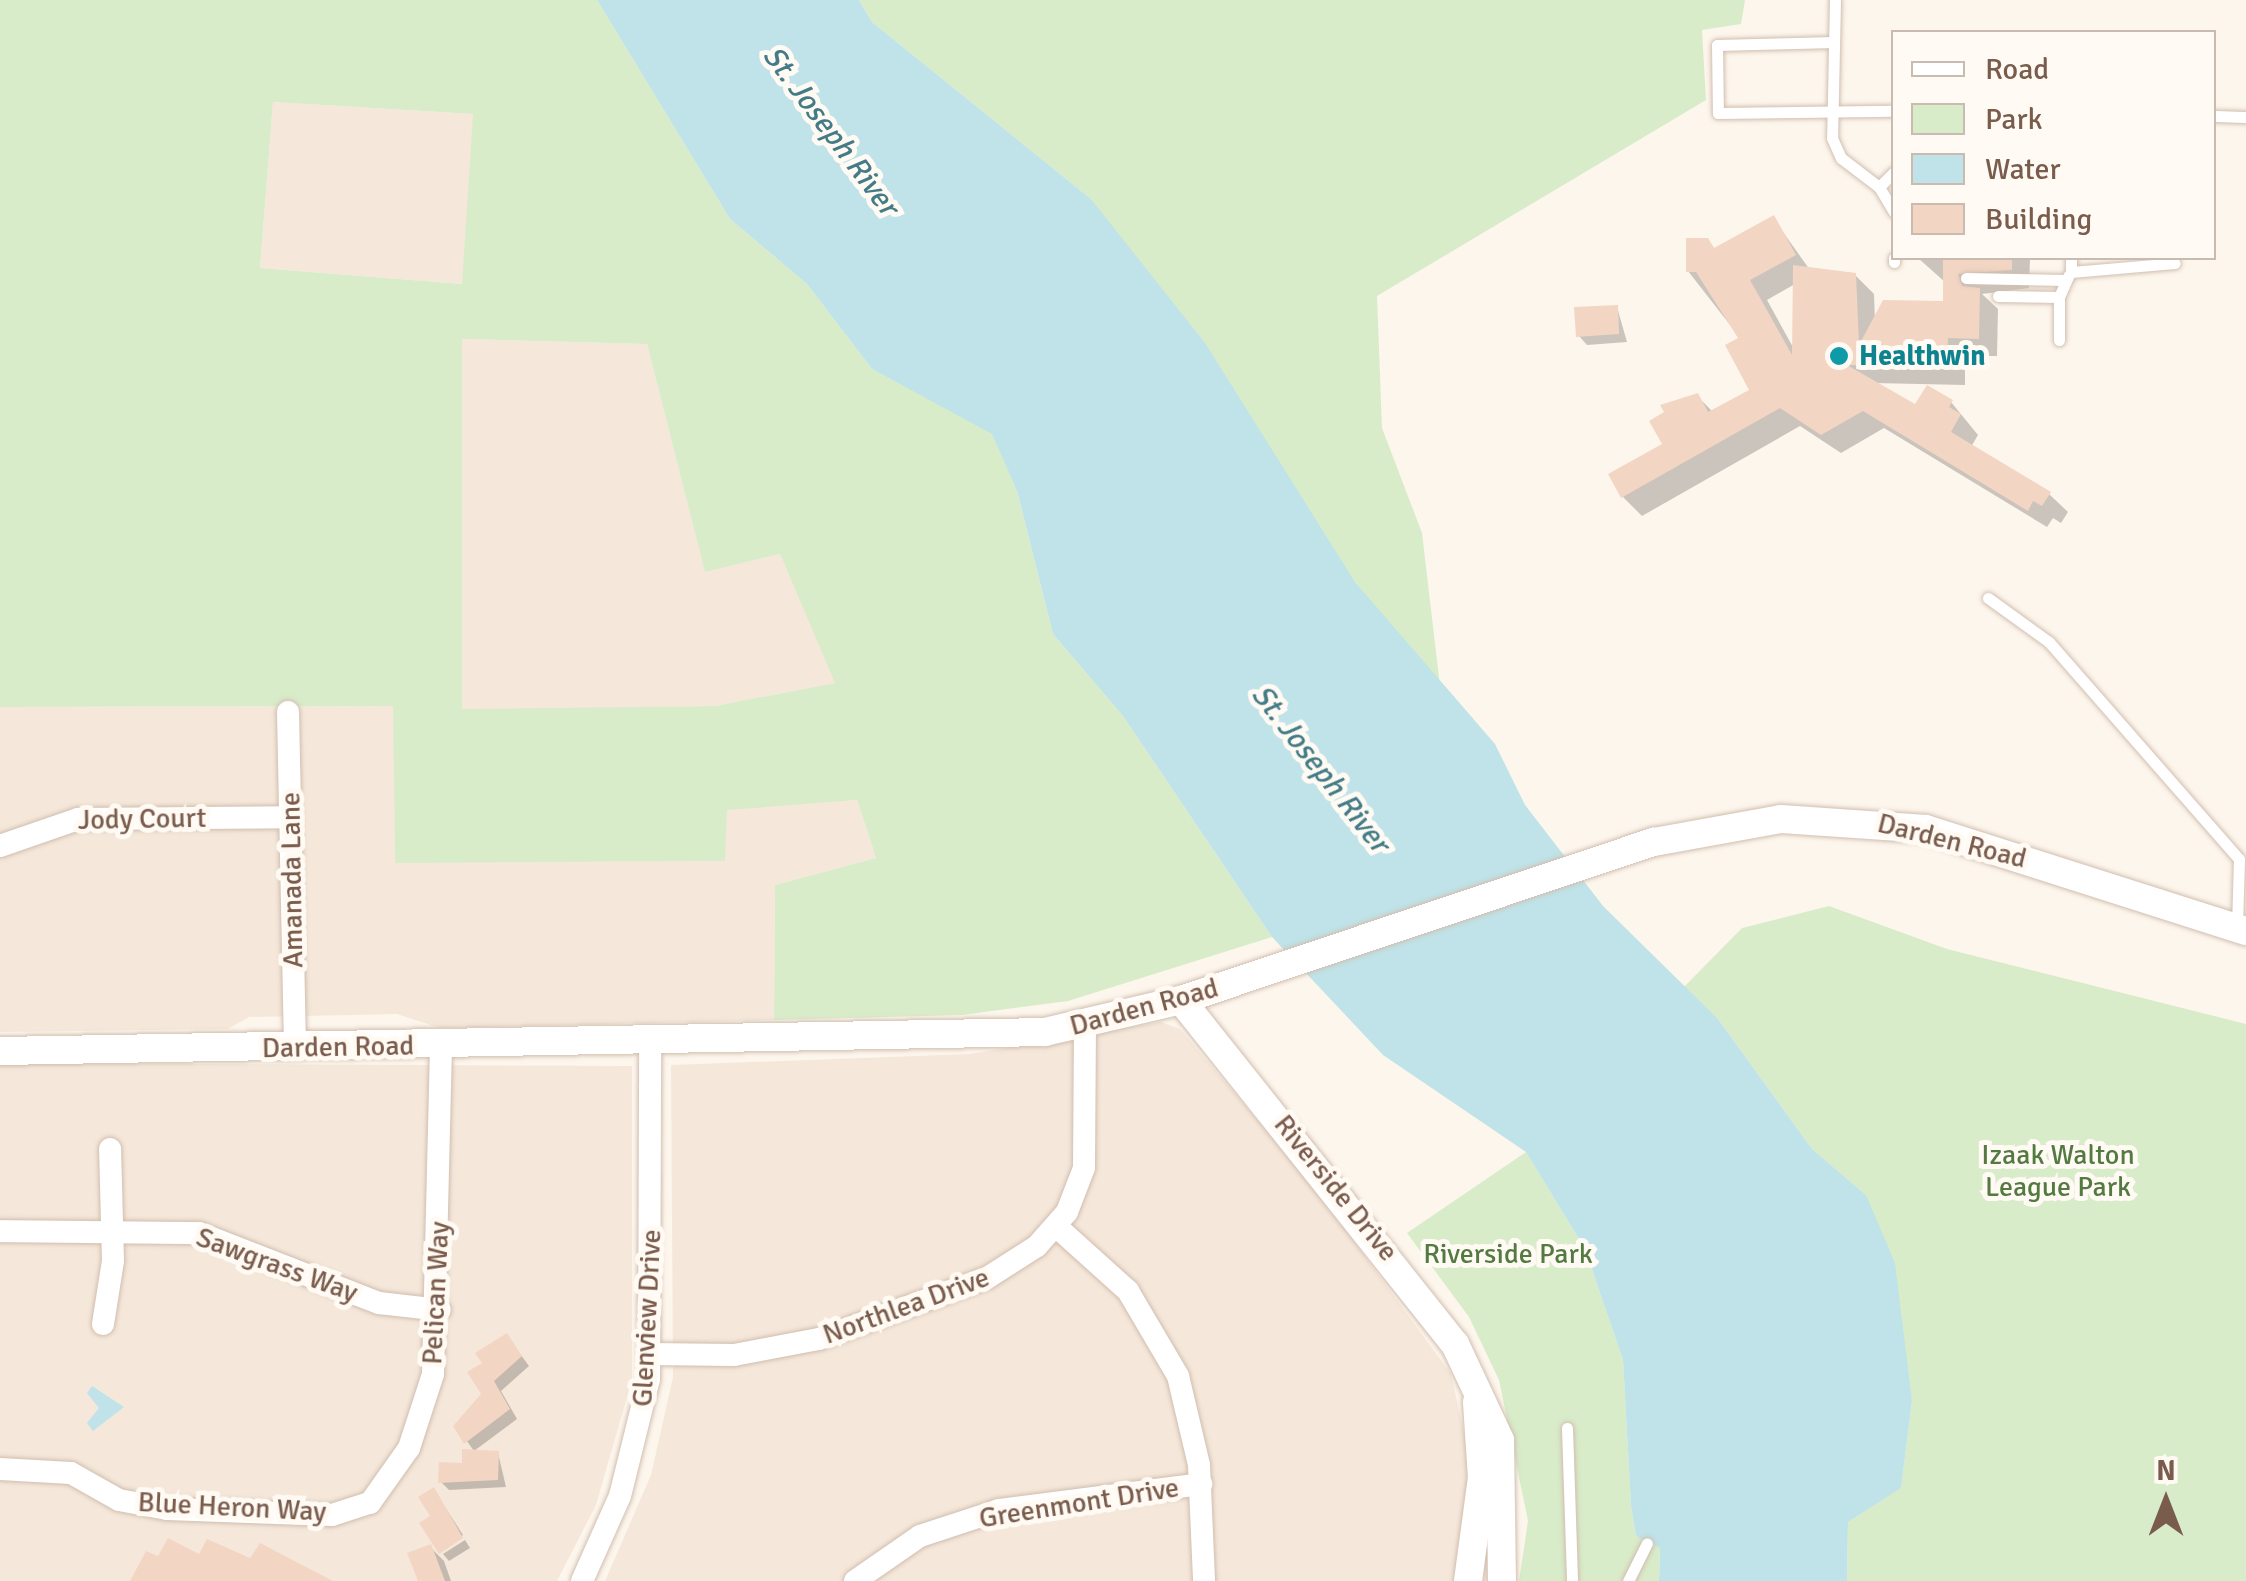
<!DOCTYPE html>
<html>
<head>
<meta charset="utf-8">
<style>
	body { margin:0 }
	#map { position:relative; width:2246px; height:1581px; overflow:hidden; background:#fdf6ec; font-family:Signika,sans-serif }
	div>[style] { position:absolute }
	.residential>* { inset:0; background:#f5e8da }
	.green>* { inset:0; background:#d8ecc9 }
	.water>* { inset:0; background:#bfe3e8 }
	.shadow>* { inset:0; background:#0003 }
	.building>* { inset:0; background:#f3d5c3 }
	.roads { filter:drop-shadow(0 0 2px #d1beb0) drop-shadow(0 0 2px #d1beb0) }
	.service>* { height:11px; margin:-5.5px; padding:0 5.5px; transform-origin:5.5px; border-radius:5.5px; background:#fff }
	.minor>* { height:22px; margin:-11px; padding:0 11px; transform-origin:11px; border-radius:11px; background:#fff }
	.tertiary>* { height:28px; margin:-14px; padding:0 14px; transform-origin:14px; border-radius:14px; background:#fff }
	.dots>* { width:28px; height:28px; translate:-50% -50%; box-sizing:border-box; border:5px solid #fffaf3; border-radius:50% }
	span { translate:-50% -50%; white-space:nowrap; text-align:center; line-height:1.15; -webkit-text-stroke:10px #fffaf3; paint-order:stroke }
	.culture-label { font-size:28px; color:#0d838f; font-weight:700 }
	.left { translate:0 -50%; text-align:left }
	.street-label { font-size:28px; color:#7a5c4d }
	.park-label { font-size:28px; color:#537a41 }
	.water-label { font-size:30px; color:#437c86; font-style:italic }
	.legend { position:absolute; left:1891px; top:30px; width:325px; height:230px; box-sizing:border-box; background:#fffaf3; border:2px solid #cabbb1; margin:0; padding:12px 18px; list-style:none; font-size:30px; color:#7a5c4d }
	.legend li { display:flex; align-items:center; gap:20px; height:50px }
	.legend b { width:50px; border:2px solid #cabbb1 }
	.north { position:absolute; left:2116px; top:1451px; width:100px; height:100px; -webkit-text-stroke:8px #fffaf3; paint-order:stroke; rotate:0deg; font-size:28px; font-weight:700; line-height:40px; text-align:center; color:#7a5c4d }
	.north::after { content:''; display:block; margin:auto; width:35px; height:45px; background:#7a5c4d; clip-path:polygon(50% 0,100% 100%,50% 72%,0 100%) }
</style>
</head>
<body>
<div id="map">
	<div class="residential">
		<div style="clip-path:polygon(273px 102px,474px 114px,463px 284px,260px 268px)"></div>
		<div style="clip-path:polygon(461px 339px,647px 344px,705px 571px,780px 554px,836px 683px,715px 706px,461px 710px)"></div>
		<div style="clip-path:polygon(394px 706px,395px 862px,724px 861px,727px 809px,857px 800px,876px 858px,775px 885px,774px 1020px,440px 1028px,397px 1014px,249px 1017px,228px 1029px,0 1032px,0 707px)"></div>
		<div style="clip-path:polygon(1161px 1022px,1180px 1029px,1314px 1187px,1451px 1374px,1472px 1469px,1458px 1581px,605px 1581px,651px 1475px,673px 1377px,671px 1065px,970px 1054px)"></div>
		<div style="clip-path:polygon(0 1063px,632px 1066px,632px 1380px,596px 1505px,557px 1581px,0 1581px)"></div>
	</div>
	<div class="green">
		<div style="clip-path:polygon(evenodd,0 0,597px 0,730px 219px,807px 284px,872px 369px,992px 433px,1017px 491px,1053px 634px,1123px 716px,1272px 937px,1068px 1001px,962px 1015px,774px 1020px,775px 885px,876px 858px,857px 800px,727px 810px,725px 861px,395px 863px,393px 706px,0 707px,0 0,273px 102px,473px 114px,462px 284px,260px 268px,273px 102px,0 0,462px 339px,647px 344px,705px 572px,780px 554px,835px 683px,715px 706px,462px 709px,462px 339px)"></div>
		<div style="clip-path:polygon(859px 0,1745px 0,1741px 24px,1702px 30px,1706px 100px,1377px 296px,1382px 428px,1422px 533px,1440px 686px,1355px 582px,1091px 199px,872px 22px)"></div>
		<div style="clip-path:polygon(1829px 906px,1947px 949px,2246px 1024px,2246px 1581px,1847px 1581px,1848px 1522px,1901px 1487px,1912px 1401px,1866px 1195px,1812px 1149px,1718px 1019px,1682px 989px,1742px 928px)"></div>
		<div style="clip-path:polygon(1526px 1152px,1585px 1249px,1623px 1360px,1631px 1506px,1636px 1536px,1660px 1547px,1659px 1581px,1519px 1581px,1528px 1521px,1499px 1380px,1469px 1317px,1407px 1233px)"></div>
	</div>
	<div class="water">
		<div style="clip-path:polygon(597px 0,859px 0,872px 22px,1091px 199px,1205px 343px,1355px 582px,1495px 744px,1525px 805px,1603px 906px,1718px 1019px,1812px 1149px,1866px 1195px,1895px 1263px,1912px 1401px,1901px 1488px,1848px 1522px,1847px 1581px,1659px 1581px,1660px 1548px,1636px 1536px,1631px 1506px,1623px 1360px,1585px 1249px,1526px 1152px,1383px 1055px,1272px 937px,1123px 716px,1053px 634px,1017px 491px,992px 434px,872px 369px,807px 284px,730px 219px)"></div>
		<div style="clip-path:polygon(92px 1386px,124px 1407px,93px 1431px,87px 1423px,99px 1408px,87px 1393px)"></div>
	</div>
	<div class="shadow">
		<div style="clip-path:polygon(evenodd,1773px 218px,1810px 270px,1855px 275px,1874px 294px,1875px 321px,1945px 304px,1946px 283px,1918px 258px,2030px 258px,2029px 288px,1982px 294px,1998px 309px,1997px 356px,1965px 356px,1965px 385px,1873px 383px,1916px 407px,1951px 402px,1978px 435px,1971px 447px,2049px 494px,2068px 512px,2061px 523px,2053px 518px,2047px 527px,1884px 428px,1841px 453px,1800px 426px,1642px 516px,1623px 497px,1611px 475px,1665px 445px,1697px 396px,1713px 412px,1753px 391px,1741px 339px,1688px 271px,1707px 241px,1716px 250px,1773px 218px,1795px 284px,1794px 349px,1767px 300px,1795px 284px)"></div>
		<div style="clip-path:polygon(1617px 307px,1627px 342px,1587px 345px,1579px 336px)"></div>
		<div style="clip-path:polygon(507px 1336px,529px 1366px,501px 1391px,517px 1419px,474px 1451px,456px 1426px,484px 1395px,485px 1364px)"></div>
		<div style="clip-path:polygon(498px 1453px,506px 1487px,449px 1490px,441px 1482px)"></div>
		<div style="clip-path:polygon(434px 1490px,463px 1535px,440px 1550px,433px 1516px)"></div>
		<div style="clip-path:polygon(465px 1540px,470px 1548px,449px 1561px,443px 1554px)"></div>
		<div style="clip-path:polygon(430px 1547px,444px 1561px,451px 1581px,421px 1581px)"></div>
	</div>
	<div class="building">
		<div style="clip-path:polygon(1774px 215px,1796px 255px,1750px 280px,1792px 355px,1793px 265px,1856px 273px,1859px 345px,1883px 300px,1943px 301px,1943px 258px,2012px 258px,2012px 270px,1958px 274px,1962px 286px,1980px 288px,1979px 339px,1948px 338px,1947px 367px,1847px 365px,1915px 404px,1927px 385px,1953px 400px,1949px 407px,1961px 414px,1951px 432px,2051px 492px,2042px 506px,2033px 501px,2028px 511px,1863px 411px,1821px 435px,1780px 408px,1621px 498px,1608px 474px,1662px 444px,1649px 421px,1664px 412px,1660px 405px,1698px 393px,1708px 412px,1749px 390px,1725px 345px,1738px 338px,1696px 272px,1686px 272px,1686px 238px,1708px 238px,1714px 248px)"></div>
		<div style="clip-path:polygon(1618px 305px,1619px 334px,1576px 337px,1574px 307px)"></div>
		<div style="clip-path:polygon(507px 1333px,522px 1356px,494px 1381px,510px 1409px,464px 1444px,453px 1426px,481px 1394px,467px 1372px,482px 1363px,475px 1353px)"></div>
		<div style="clip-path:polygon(462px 1449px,499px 1451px,498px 1480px,438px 1483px,439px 1462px,462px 1463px)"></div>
		<div style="clip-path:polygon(434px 1487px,463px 1538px,439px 1554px,419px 1523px,430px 1516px,418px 1497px)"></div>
		<div style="clip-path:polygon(168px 1538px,199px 1554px,207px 1539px,250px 1558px,260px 1543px,333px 1581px,130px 1581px,146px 1551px,158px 1556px)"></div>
		<div style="clip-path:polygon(431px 1544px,445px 1581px,418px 1581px,407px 1553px)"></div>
	</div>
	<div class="roads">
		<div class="service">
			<div style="left:1835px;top:0;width:138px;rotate:91.2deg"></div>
			<div style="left:1832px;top:138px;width:22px;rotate:66deg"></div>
			<div style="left:1841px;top:158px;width:48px;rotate:37.3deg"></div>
			<div style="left:1879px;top:187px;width:21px;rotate:-45deg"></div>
			<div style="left:1834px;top:42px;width:117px;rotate:178.5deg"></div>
			<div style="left:1717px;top:45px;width:68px;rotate:89.2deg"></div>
			<div style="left:1718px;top:113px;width:176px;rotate:-0.7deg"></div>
			<div style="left:2214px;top:116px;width:32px;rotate:2deg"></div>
			<div style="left:1879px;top:187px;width:29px;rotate:59deg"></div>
			<div style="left:1894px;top:258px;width:4px;rotate:90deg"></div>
			<div style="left:2071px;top:258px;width:14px;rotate:90deg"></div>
			<div style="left:2071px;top:272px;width:104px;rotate:-4.9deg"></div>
			<div style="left:1966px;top:278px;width:99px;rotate:1.2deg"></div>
			<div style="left:1998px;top:296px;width:61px;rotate:0.9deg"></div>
			<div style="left:2059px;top:297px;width:24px;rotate:-66deg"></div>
			<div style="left:2059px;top:340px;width:43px;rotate:-90deg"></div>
			<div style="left:1988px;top:598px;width:75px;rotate:35.8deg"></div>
			<div style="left:2049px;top:642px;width:288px;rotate:48.8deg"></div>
			<div style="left:2239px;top:859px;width:69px;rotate:91.7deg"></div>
			<div style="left:1567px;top:1428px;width:153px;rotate:88.1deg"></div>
			<div style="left:1628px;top:1581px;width:42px;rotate:-63.4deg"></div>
		</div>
		<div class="minor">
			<div style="left:288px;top:712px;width:335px;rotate:88.8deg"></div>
			<div style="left:0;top:846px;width:83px;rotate:-19.1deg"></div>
			<div style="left:78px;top:819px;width:212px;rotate:-0.5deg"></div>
			<div style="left:1057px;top:1227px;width:96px;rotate:42deg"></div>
			<div style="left:1128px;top:1291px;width:99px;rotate:59.5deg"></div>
			<div style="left:1178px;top:1376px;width:91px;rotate:76.7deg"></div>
			<div style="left:1199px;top:1465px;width:116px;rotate:87.5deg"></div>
			<div style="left:0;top:1231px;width:199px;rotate:0.6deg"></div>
			<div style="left:199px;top:1233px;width:193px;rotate:21.3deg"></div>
			<div style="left:379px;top:1303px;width:61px;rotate:6.5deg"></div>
			<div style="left:103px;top:1324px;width:64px;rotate:-81deg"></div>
			<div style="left:113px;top:1261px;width:112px;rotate:-91.5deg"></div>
			<div style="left:651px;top:1354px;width:83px;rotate:0.7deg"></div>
			<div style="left:734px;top:1355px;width:86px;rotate:-10.7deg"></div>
			<div style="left:819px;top:1339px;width:179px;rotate:-20deg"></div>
			<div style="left:987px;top:1278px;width:59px;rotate:-32.6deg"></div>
			<div style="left:1037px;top:1246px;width:45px;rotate:-48.6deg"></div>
			<div style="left:1067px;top:1212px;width:47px;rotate:-68.9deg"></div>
			<div style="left:1084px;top:1168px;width:144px;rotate:-89.6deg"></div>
			<div style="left:0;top:1469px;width:71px;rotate:3.2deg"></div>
			<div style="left:71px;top:1473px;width:55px;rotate:29.4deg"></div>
			<div style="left:119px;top:1500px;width:49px;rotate:10.6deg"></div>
			<div style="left:167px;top:1509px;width:165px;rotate:2.1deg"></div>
			<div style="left:332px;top:1515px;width:40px;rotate:-18deg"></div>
			<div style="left:370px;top:1503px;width:67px;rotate:-54.7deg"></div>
			<div style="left:409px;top:1448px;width:78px;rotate:-72deg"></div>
			<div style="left:433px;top:1374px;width:329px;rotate:-88.6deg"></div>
			<div style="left:582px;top:1581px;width:93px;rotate:-65.9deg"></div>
			<div style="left:620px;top:1496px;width:121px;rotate:-76.1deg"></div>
			<div style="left:649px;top:1379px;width:336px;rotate:-89.8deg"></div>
			<div style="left:855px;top:1581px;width:79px;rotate:-34.7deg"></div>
			<div style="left:920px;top:1536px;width:83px;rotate:-18.2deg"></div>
			<div style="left:999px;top:1510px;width:204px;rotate:-7.3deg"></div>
		</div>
		<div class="tertiary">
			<div style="left:1181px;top:1000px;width:440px;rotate:51.5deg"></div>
			<div style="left:1455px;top:1344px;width:106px;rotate:64.9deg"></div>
			<div style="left:1500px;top:1440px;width:141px;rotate:89.2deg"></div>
			<div style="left:0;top:1051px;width:1045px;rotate:-1.04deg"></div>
			<div style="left:1045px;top:1032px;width:140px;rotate:-13.2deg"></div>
			<div style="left:1181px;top:1000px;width:499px;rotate:-18.5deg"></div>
			<div style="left:1654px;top:842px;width:129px;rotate:-10.3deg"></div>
			<div style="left:1781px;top:819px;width:145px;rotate:3.9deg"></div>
			<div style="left:1926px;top:829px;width:336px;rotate:17.7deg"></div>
			<div style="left:1468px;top:1581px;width:104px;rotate:-82.3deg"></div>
			<div style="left:1482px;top:1478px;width:76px;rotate:-93.8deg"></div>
		</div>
	</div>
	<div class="dots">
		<div style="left:1839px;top:356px;background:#0f9aa8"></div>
	</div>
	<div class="culture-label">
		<span class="left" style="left:1859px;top:356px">Healthwin</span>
	</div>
	<div class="street-label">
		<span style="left:142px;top:819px;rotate:-1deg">Jody Court</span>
		<span style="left:1952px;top:841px;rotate:14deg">Darden Road</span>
		<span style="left:292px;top:880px;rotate:-91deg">Amanada Lane</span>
		<span style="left:1144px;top:1007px;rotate:-15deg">Darden Road</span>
		<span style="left:338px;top:1047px;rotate:-1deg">Darden Road</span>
		<span style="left:1336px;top:1188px;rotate:51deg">Riverside Drive</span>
		<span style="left:277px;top:1265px;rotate:20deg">Sawgrass Way</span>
		<span style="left:436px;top:1293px;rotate:-87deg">Pelican Way</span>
		<span style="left:906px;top:1306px;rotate:-20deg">Northlea Drive</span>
		<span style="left:647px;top:1318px;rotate:-87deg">Glenview Drive</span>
		<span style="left:1079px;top:1503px;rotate:-9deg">Greenmont Drive</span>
		<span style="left:232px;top:1507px;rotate:3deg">Blue Heron Way</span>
	</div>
	<div class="park-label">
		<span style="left:2058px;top:1171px">Izaak Walton<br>League Park</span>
		<span style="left:1508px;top:1254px">Riverside Park</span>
	</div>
	<div class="water-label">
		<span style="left:830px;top:131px;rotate:53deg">St. Joseph River</span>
		<span style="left:1320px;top:769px;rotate:52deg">St. Joseph River</span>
	</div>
	<ul class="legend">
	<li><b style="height:12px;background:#fff"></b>Road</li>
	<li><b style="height:28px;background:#d8ecc9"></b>Park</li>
	<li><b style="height:28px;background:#bfe3e8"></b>Water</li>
	<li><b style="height:28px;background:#f3d5c3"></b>Building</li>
	</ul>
	<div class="north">N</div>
</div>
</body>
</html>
